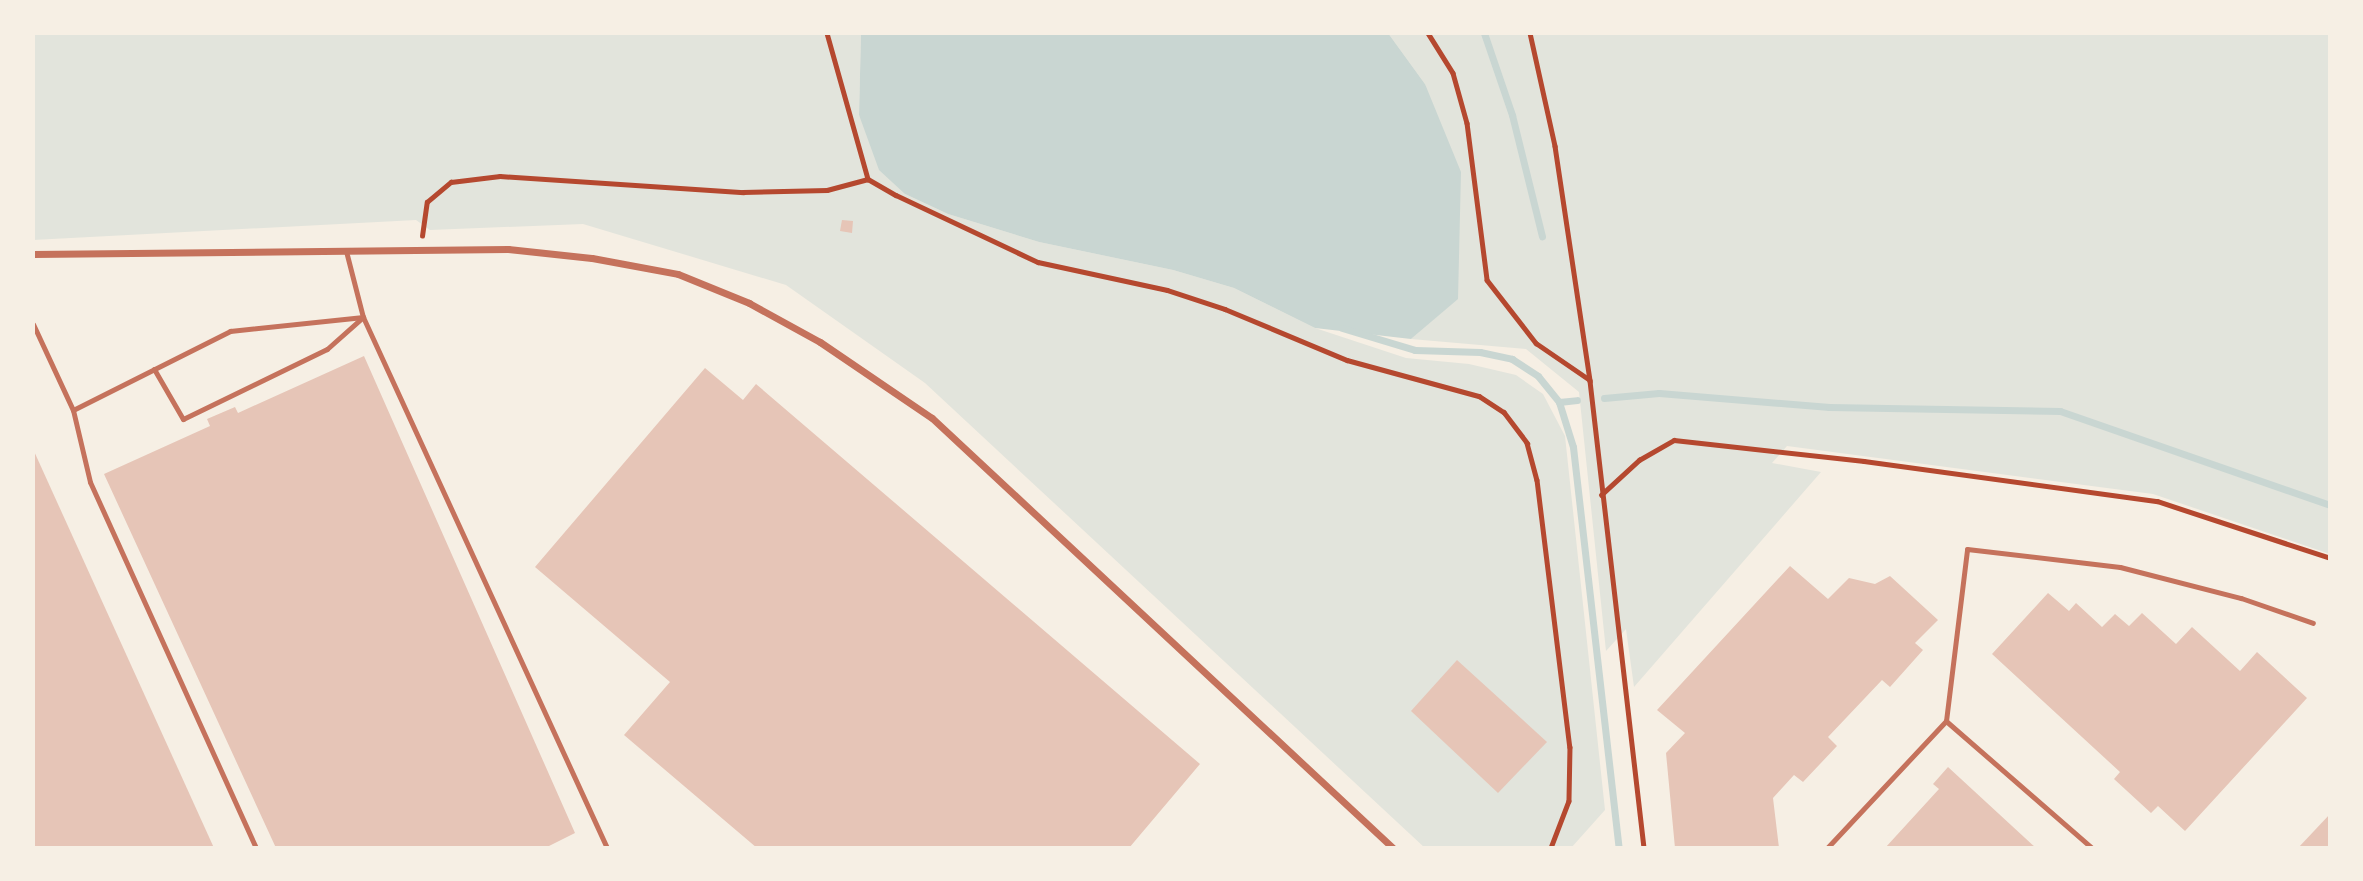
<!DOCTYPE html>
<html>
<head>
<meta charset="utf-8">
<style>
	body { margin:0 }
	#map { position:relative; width:2363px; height:881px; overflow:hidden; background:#f6efe4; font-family:"Sofia Sans Condensed",sans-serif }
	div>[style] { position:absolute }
	.green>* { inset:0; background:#e2e4dc }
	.water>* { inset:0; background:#c9d6d2 }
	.stream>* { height:7px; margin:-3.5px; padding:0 3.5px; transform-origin:3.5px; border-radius:3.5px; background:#c9d6d2 }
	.building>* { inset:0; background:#e6c5b7 }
	.path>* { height:4.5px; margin:-2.25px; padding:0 2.25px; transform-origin:2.25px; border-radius:2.25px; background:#b5482f }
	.service>* { height:5px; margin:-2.5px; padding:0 2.5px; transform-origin:2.5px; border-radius:2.5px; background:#c5725c }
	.minor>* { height:7px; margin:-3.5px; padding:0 3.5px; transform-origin:3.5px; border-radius:3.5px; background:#c5725c }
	span { translate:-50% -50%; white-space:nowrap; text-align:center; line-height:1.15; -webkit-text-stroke:6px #f6efe4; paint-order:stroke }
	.frame { position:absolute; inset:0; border:35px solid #f6efe4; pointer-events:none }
</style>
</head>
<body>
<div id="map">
	<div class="green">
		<div style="clip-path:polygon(33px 33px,861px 33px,859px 115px,905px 194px,948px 214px,1039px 242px,1173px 270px,1234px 288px,1315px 328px,1406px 358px,1469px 364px,1516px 375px,1543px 394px,1565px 436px,1605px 810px,1571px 848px,1425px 848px,925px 383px,786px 285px,583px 224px,430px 230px,416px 220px,33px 240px)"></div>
		<div style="clip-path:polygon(1388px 33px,2330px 33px,2330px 554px,2153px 494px,1787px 446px,1772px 463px,1821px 472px,1634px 687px,1626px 629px,1606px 651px,1579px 392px,1526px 349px,1411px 339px,1458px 298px,1425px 84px)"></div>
	</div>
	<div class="water">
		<div style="clip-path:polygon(861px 33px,1388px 33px,1425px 84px,1461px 172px,1458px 299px,1411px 339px,1315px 328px,1234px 288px,1173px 270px,1039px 242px,948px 214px,905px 194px,879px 170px,859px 115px)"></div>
	</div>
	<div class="stream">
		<div style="left:1484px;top:33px;width:87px;rotate:71.1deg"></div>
		<div style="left:1512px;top:115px;width:125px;rotate:76.1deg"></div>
		<div style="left:1342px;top:328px;width:76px;rotate:16.8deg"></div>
		<div style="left:1415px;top:350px;width:65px;rotate:1.8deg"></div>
		<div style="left:1480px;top:352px;width:33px;rotate:12deg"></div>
		<div style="left:1512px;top:359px;width:31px;rotate:33deg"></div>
		<div style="left:1538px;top:376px;width:33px;rotate:51deg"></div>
		<div style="left:1559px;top:402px;width:47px;rotate:72.7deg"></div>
		<div style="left:1573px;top:447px;width:404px;rotate:83.5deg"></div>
		<div style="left:1604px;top:398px;width:55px;rotate:-5.2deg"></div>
		<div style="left:1659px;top:393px;width:171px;rotate:4.7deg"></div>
		<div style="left:1829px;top:407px;width:231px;rotate:1deg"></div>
		<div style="left:2060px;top:411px;width:286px;rotate:19.2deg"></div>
		<div style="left:1559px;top:402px;width:18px;rotate:-6deg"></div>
	</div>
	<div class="building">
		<div style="clip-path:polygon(842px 220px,853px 221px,852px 233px,840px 231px)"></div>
		<div style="clip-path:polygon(364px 356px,575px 833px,545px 848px,276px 848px,104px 474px,210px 426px,207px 419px,235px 407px,238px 413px)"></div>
		<div style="clip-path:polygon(705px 368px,743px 400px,756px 384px,1200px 764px,1129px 848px,757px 848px,624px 735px,670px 682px,535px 567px)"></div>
		<div style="clip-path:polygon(33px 449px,214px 848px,33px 848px)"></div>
		<div style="clip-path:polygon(1790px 566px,1828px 599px,1849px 578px,1875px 584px,1890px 576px,1938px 620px,1915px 643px,1923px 650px,1890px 687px,1882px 680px,1828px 737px,1837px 746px,1803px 782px,1794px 775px,1773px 798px,1779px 848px,1675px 848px,1666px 753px,1685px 733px,1657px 710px)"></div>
		<div style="clip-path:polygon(2048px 593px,2069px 611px,2076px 603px,2102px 627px,2115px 614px,2129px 626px,2142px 613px,2176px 644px,2192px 627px,2240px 671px,2257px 652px,2307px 698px,2185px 831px,2158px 806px,2151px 813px,2114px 779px,2120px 772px,1992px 654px)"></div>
		<div style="clip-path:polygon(1457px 660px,1547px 742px,1498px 793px,1411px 711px)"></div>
		<div style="clip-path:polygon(1948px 767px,2036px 848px,1885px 848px,1939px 789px,1933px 784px)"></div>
		<div style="clip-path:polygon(2330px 814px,2330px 848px,2298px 848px)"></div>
	</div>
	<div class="path">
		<div style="left:827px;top:33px;width:152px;rotate:74.3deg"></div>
		<div style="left:868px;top:179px;width:32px;rotate:30deg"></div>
		<div style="left:896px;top:195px;width:157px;rotate:25.3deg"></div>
		<div style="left:1038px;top:262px;width:132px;rotate:12.2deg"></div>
		<div style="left:1167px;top:290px;width:61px;rotate:18.1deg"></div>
		<div style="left:1225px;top:309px;width:132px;rotate:22.7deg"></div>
		<div style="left:1347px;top:360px;width:137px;rotate:15.3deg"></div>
		<div style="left:1479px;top:396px;width:30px;rotate:33deg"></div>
		<div style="left:1504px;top:412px;width:39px;rotate:53deg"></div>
		<div style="left:1527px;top:443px;width:38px;rotate:75deg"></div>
		<div style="left:1537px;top:480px;width:269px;rotate:83deg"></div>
		<div style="left:1570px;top:747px;width:54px;rotate:91.1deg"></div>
		<div style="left:1569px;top:801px;width:50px;rotate:111deg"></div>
		<div style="left:1428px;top:33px;width:47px;rotate:58deg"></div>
		<div style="left:1453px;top:73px;width:52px;rotate:74.4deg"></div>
		<div style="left:1467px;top:123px;width:158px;rotate:82.7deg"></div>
		<div style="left:1487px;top:280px;width:80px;rotate:52.1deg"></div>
		<div style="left:1536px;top:343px;width:65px;rotate:34.4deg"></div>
		<div style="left:1530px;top:33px;width:116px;rotate:77.5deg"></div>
		<div style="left:1555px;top:146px;width:238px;rotate:81.5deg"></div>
		<div style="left:1590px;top:381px;width:470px;rotate:83.4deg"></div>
		<div style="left:422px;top:236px;width:34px;rotate:-82deg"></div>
		<div style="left:427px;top:202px;width:31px;rotate:-40deg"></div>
		<div style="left:451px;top:182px;width:49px;rotate:-7deg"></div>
		<div style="left:500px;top:176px;width:244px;rotate:3.8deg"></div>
		<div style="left:743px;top:192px;width:84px;rotate:-1.4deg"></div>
		<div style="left:827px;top:190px;width:42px;rotate:-15deg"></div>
		<div style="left:1601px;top:495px;width:52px;rotate:-42.6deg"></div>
		<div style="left:1639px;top:460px;width:40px;rotate:-29.7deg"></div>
		<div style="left:1674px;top:440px;width:191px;rotate:6.3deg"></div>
		<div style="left:1864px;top:461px;width:296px;rotate:7.8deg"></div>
		<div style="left:2157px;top:501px;width:182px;rotate:18.2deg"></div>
	</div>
	<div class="service">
		<div style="left:346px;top:251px;width:68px;rotate:75.6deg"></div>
		<div style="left:363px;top:317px;width:584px;rotate:65.32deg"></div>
		<div style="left:33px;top:324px;width:95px;rotate:65.1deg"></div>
		<div style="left:73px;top:410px;width:74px;rotate:76.7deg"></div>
		<div style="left:90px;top:482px;width:402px;rotate:65.6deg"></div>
		<div style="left:154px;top:369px;width:58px;rotate:59.9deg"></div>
		<div style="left:183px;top:419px;width:160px;rotate:-25.9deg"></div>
		<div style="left:327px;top:349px;width:48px;rotate:-41.6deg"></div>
		<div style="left:73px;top:410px;width:176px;rotate:-26.7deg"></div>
		<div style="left:230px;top:331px;width:134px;rotate:-6deg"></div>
		<div style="left:1946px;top:721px;width:194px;rotate:41deg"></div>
		<div style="left:1827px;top:848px;width:174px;rotate:-46.9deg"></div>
		<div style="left:1946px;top:721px;width:173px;rotate:-83deg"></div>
		<div style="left:1967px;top:549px;width:154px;rotate:6.7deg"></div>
		<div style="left:2120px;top:567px;width:125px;rotate:14.4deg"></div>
		<div style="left:2241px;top:598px;width:76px;rotate:19.1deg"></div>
	</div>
	<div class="minor">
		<div style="left:33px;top:254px;width:475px;rotate:-0.6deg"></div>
		<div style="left:508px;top:249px;width:84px;rotate:6.1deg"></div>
		<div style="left:592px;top:258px;width:87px;rotate:10.5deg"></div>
		<div style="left:678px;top:274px;width:77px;rotate:22.2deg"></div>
		<div style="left:749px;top:303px;width:81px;rotate:28.8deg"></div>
		<div style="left:820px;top:342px;width:135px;rotate:34.2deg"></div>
		<div style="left:932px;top:418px;width:630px;rotate:43.01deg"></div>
	</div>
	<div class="frame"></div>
</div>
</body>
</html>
